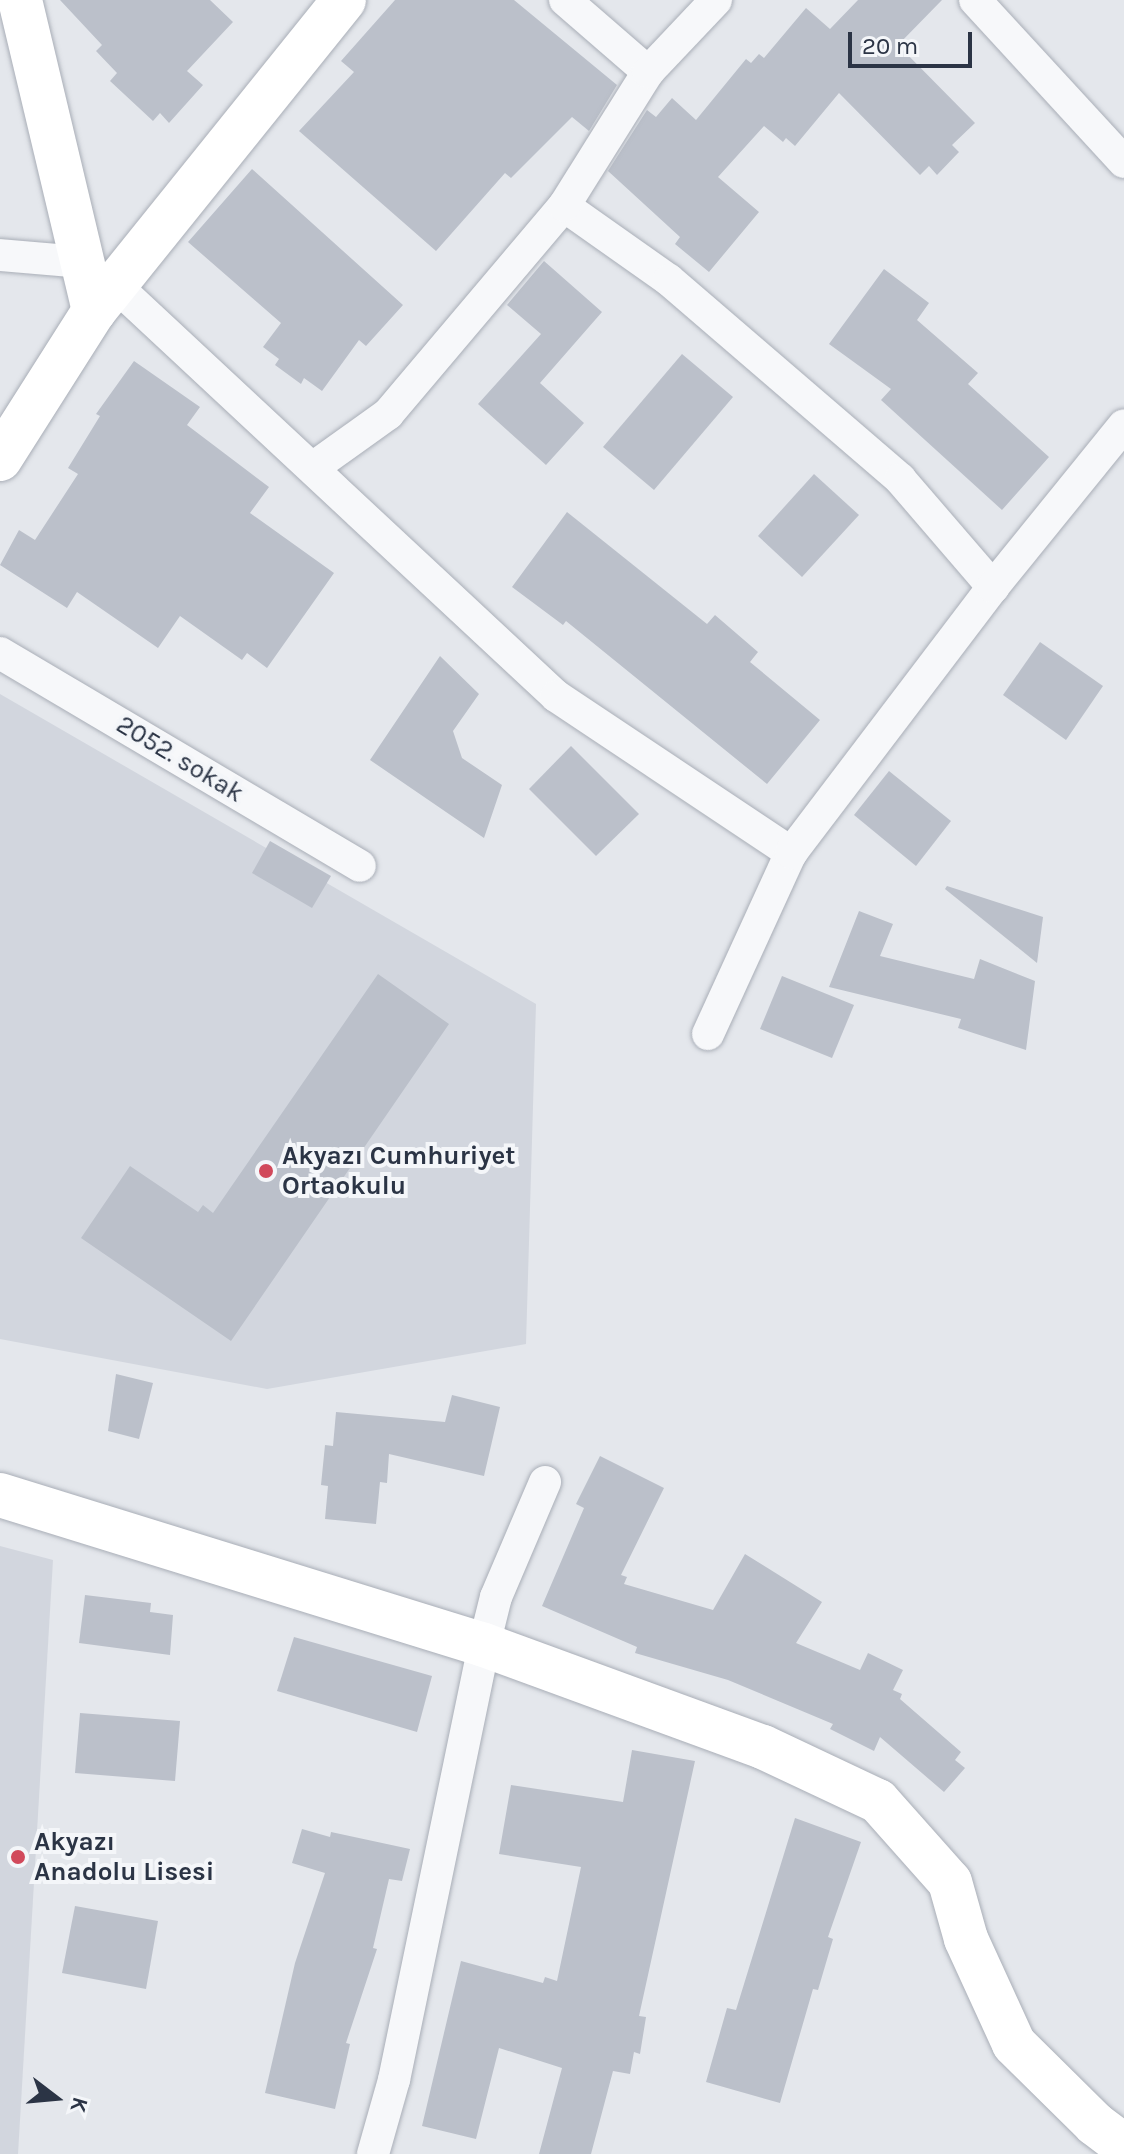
<!DOCTYPE html>
<html>
<head>
<meta charset="utf-8">
<style>
	body { margin:0 }
	#map { position:relative; width:1124px; height:2154px; overflow:hidden; background:#e4e7ec; font-family:Karla,sans-serif }
	div>[style] { position:absolute }
	.built>* { inset:0; background:#d2d6de }
	.building>* { inset:0; background:#bbc0ca }
	.roads { filter:drop-shadow(0 0 2px #a9aeb7) drop-shadow(0 0 2px #a9aeb7) }
	.street>* { height:32px; margin:-16px; padding:0 16px; transform-origin:16px; border-radius:16px; background:#f7f8fa }
	.secondary>* { height:44px; margin:-22px; padding:0 22px; transform-origin:22px; border-radius:22px; background:#fff }
	.dots>* { width:22px; height:22px; translate:-50% -50%; box-sizing:border-box; border:4px solid #f4f6f9; border-radius:50% }
	span { translate:-50% -50%; white-space:nowrap; text-align:center; line-height:1.15; -webkit-text-stroke:8px #f4f6f9; paint-order:stroke }
	.street-label { font-size:26px; color:#2b3445 }
	.poi-label { font-size:26px; color:#2b3445; font-weight:700 }
	.left { translate:0 -50%; text-align:left }
	.north { position:absolute; left:16px; top:2058px; width:80px; height:80px; -webkit-text-stroke:6px #f4f6f9; paint-order:stroke; rotate:106deg; font-size:22px; font-weight:700; line-height:32px; text-align:center; color:#2b3445 }
	.north::after { content:''; display:block; margin:auto; width:28px; height:36px; background:#2b3445; clip-path:polygon(50% 0,100% 100%,50% 72%,0 100%) }
	.scale { position:absolute; left:848px; top:32px; width:124px; height:36px; box-sizing:border-box; border:4px solid #2b3445; border-top:0; padding-left:10px; font-size:24px; line-height:28px; white-space:nowrap; color:#2b3445; -webkit-text-stroke:6px #f4f6f9; paint-order:stroke }
</style>
</head>
<body>
<div id="map">
	<div class="built">
		<div style="clip-path:polygon(0 694px,536px 1004px,526px 1344px,267px 1389px,0 1339px)"></div>
		<div style="clip-path:polygon(0 1546px,53px 1560px,18px 2154px,0 2154px)"></div>
	</div>
	<div class="building">
		<div style="clip-path:polygon(60px 0,210px 0,233px 22px,187px 71px,203px 85px,169px 123px,160px 113px,153px 121px,110px 81px,117px 73px,96px 51px,102px 45px)"></div>
		<div style="clip-path:polygon(395px 0,514px 0,617px 85px,589px 131px,572px 117px,511px 178px,505px 173px,436px 251px,299px 131px,354px 72px,341px 61px)"></div>
		<div style="clip-path:polygon(858px 0,942px 0,898px 45px,975px 123px,952px 145px,959px 152px,937px 175px,929px 166px,920px 175px,839px 93px,795px 146px,786px 138px,783px 142px,764px 126px,718px 177px,759px 212px,709px 272px,675px 244px,680px 237px,608px 171px,647px 110px,656px 117px,672px 98px,696px 120px,746px 59px,751px 63px,759px 54px,764px 58px,806px 8px,830px 29px)"></div>
		<div style="clip-path:polygon(252px 169px,403px 305px,366px 346px,359px 340px,322px 391px,304px 378px,301px 384px,275px 365px,279px 359px,263px 347px,281px 323px,188px 242px)"></div>
		<div style="clip-path:polygon(544px 261px,602px 312px,540px 383px,584px 423px,546px 465px,478px 404px,541px 334px,507px 305px)"></div>
		<div style="clip-path:polygon(884px 269px,929px 303px,917px 320px,978px 373px,968px 384px,1049px 457px,1002px 510px,881px 400px,891px 389px,829px 344px)"></div>
		<div style="clip-path:polygon(682px 354px,733px 397px,654px 490px,603px 447px)"></div>
		<div style="clip-path:polygon(134px 361px,200px 407px,187px 425px,269px 487px,250px 513px,334px 573px,267px 668px,247px 653px,242px 660px,180px 616px,158px 648px,77px 592px,67px 608px,0 565px,19px 530px,35px 540px,78px 474px,68px 468px,100px 416px,96px 414px)"></div>
		<div style="clip-path:polygon(814px 474px,859px 515px,802px 577px,758px 536px)"></div>
		<div style="clip-path:polygon(567px 512px,707px 624px,715px 615px,758px 652px,750px 662px,820px 720px,767px 784px,566px 621px,563px 625px,512px 587px)"></div>
		<div style="clip-path:polygon(1040px 642px,1103px 686px,1066px 740px,1003px 695px)"></div>
		<div style="clip-path:polygon(440px 656px,479px 694px,453px 731px,462px 758px,502px 785px,484px 838px,370px 760px)"></div>
		<div style="clip-path:polygon(571px 746px,639px 814px,596px 856px,529px 789px)"></div>
		<div style="clip-path:polygon(889px 771px,951px 821px,916px 866px,854px 815px)"></div>
		<div style="clip-path:polygon(270px 841px,331px 876px,312px 908px,252px 873px)"></div>
		<div style="clip-path:polygon(947px 886px,1043px 917px,1037px 963px,945px 889px)"></div>
		<div style="clip-path:polygon(859px 911px,893px 924px,880px 956px,974px 979px,980px 959px,1035px 981px,1026px 1050px,958px 1028px,961px 1019px,829px 987px)"></div>
		<div style="clip-path:polygon(378px 974px,449px 1024px,231px 1341px,81px 1238px,130px 1166px,198px 1212px,203px 1205px,213px 1213px)"></div>
		<div style="clip-path:polygon(782px 976px,854px 1005px,832px 1058px,760px 1029px)"></div>
		<div style="clip-path:polygon(116px 1374px,153px 1383px,139px 1439px,108px 1431px)"></div>
		<div style="clip-path:polygon(452px 1395px,500px 1407px,484px 1476px,389px 1454px,387px 1483px,380px 1482px,376px 1524px,325px 1519px,328px 1486px,321px 1485px,325px 1445px,333px 1446px,336px 1412px,445px 1422px)"></div>
		<div style="clip-path:polygon(600px 1456px,664px 1488px,621px 1575px,627px 1577px,624px 1584px,713px 1610px,745px 1554px,822px 1602px,796px 1643px,860px 1670px,868px 1653px,903px 1670px,893px 1690px,902px 1694px,900px 1699px,961px 1752px,955px 1760px,965px 1768px,944px 1792px,880px 1737px,874px 1751px,830px 1729px,833px 1724px,728px 1680px,635px 1653px,637px 1647px,542px 1606px,584px 1508px,576px 1504px)"></div>
		<div style="clip-path:polygon(85px 1595px,151px 1603px,150px 1612px,173px 1615px,170px 1655px,79px 1643px)"></div>
		<div style="clip-path:polygon(294px 1637px,432px 1676px,417px 1732px,277px 1691px)"></div>
		<div style="clip-path:polygon(80px 1713px,180px 1721px,175px 1781px,75px 1773px)"></div>
		<div style="clip-path:polygon(632px 1750px,695px 1761px,639px 2016px,646px 2017px,640px 2054px,634px 2052px,630px 2074px,613px 2071px,591px 2154px,539px 2154px,562px 2068px,499px 2048px,476px 2139px,422px 2126px,461px 1961px,543px 1983px,545px 1977px,557px 1981px,581px 1867px,499px 1854px,511px 1785px,623px 1802px)"></div>
		<div style="clip-path:polygon(795px 1818px,861px 1842px,828px 1937px,833px 1939px,818px 1990px,813px 1989px,780px 2103px,706px 2082px,727px 2008px,736px 2010px)"></div>
		<div style="clip-path:polygon(302px 1829px,330px 1837px,331px 1832px,410px 1849px,402px 1881px,389px 1879px,373px 1948px,377px 1949px,346px 2043px,350px 2044px,335px 2109px,265px 2093px,295px 1963px,325px 1873px,292px 1863px)"></div>
		<div style="clip-path:polygon(75px 1906px,158px 1921px,146px 1989px,62px 1973px)"></div>
	</div>
	<div class="roads">
		<div class="street">
			<div style="left:565px;top:0;width:110px;rotate:40.9deg"></div>
			<div style="left:975px;top:0;width:220px;rotate:47.4deg"></div>
			<div style="left:564px;top:206px;width:128px;rotate:35.2deg"></div>
			<div style="left:669px;top:280px;width:305px;rotate:40.7deg"></div>
			<div style="left:900px;top:479px;width:143px;rotate:49.3deg"></div>
			<div style="left:0;top:255px;width:82px;rotate:4.9deg"></div>
			<div style="left:115px;top:285px;width:603px;rotate:42.98deg"></div>
			<div style="left:556px;top:696px;width:283px;rotate:33.7deg"></div>
			<div style="left:314px;top:467px;width:91px;rotate:-35.6deg"></div>
			<div style="left:388px;top:414px;width:272px;rotate:-49.8deg"></div>
			<div style="left:564px;top:206px;width:158px;rotate:-57.9deg"></div>
			<div style="left:648px;top:72px;width:99px;rotate:-46.6deg"></div>
			<div style="left:0;top:653px;width:418px;rotate:30.6deg"></div>
			<div style="left:708px;top:1034px;width:199px;rotate:-65.4deg"></div>
			<div style="left:791px;top:853px;width:334px;rotate:-52.8deg"></div>
			<div style="left:993px;top:587px;width:208px;rotate:-51deg"></div>
			<div style="left:373px;top:2154px;width:77px;rotate:-74.2deg"></div>
			<div style="left:394px;top:2080px;width:444px;rotate:-78.3deg"></div>
			<div style="left:484px;top:1645px;width:49px;rotate:-76deg"></div>
			<div style="left:496px;top:1597px;width:125px;rotate:-66.9deg"></div>
		</div>
		<div class="secondary">
			<div style="left:20px;top:0;width:320px;rotate:76.6deg"></div>
			<div style="left:0;top:459px;width:175px;rotate:-57.6deg"></div>
			<div style="left:94px;top:311px;width:399px;rotate:-51.2deg"></div>
			<div style="left:0;top:1495px;width:507px;rotate:17.22deg"></div>
			<div style="left:484px;top:1645px;width:297px;rotate:20.1deg"></div>
			<div style="left:763px;top:1747px;width:127px;rotate:25.2deg"></div>
			<div style="left:878px;top:1801px;width:108px;rotate:48.4deg"></div>
			<div style="left:950px;top:1882px;width:59px;rotate:74.3deg"></div>
			<div style="left:966px;top:1939px;width:115px;rotate:65.4deg"></div>
			<div style="left:1014px;top:2044px;width:114px;rotate:44.6deg"></div>
			<div style="left:1095px;top:2124px;width:36px;rotate:37deg"></div>
		</div>
	</div>
	<div class="dots">
		<div style="left:266px;top:1171px;background:#d1495b"></div>
		<div style="left:18px;top:1857px;background:#d1495b"></div>
	</div>
	<div class="street-label">
		<span style="left:180px;top:759px;rotate:31deg">2052. sokak</span>
	</div>
	<div class="poi-label">
		<span class="left" style="left:282px;top:1171px">Akyazı Cumhuriyet<br>Ortaokulu</span>
		<span class="left" style="left:34px;top:1857px">Akyazı<br>Anadolu Lisesi</span>
	</div>
	<div class="north">K</div>
	<div class="scale">20 m</div>
</div>
</body>
</html>
